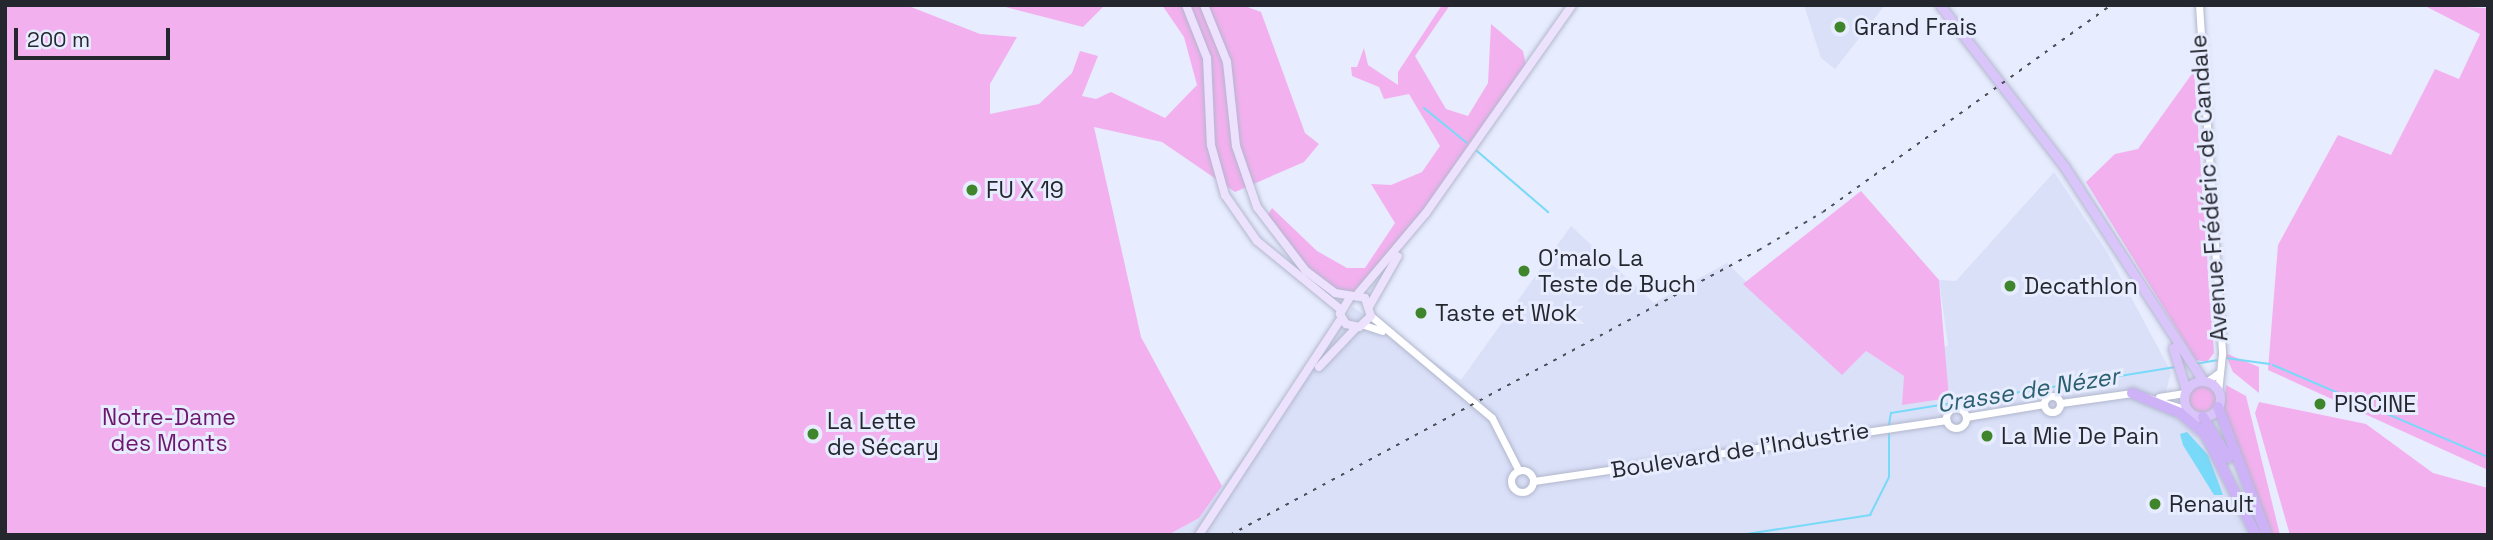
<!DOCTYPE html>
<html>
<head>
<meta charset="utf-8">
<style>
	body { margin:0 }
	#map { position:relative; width:2493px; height:540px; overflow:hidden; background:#e7ecfe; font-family:"Space Grotesk",sans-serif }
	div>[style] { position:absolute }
	.built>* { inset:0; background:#dae0f8 }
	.green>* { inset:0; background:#f3b0ef }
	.round { border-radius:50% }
	.water>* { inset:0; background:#79d9f8 }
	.stream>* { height:2px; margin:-1px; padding:0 1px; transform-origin:1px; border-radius:1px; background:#79d9f8 }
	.roads { filter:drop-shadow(0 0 2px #b2b7cd) drop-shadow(0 0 2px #b2b7cd) }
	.tertiary>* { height:7px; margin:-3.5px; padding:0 3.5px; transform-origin:3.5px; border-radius:3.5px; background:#fff }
	.tertiary>.ring { margin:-3.5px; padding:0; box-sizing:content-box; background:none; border:7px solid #fff; border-radius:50% }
	.secondary>* { height:8px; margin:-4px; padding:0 4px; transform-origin:4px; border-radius:4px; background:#ede2fd }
	.primary>* { height:9px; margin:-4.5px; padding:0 4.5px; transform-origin:4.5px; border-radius:4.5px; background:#dac5fa }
	.primary>.ring { margin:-4.5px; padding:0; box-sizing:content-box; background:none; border:9px solid #dac5fa; border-radius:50% }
	.trunk>* { height:10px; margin:-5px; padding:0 5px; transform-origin:5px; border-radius:5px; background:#ceb2f8 }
	.rail>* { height:2px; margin-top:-1px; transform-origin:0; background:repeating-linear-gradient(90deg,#4c4e58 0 3.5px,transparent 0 10.5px) }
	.dots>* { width:19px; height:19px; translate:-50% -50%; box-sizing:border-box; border:4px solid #e7ecfe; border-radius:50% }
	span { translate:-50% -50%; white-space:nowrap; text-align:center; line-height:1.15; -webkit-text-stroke:6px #e7ecfe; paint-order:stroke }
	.poi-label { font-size:23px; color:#25272f }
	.left { translate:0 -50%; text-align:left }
	.street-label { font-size:23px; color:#25272f }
	.park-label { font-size:23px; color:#6d166c }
	.water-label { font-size:24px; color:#2a6070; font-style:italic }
	.frame { position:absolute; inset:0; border:7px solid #25272f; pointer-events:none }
	.scale { position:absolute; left:14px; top:28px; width:156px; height:32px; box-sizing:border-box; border:4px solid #25272f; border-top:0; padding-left:9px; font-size:21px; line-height:24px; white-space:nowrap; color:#25272f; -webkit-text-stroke:5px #e7ecfe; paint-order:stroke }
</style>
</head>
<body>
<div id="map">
	<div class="built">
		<div style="clip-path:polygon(1804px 5px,1885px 5px,1835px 69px,1821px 58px)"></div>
		<div style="clip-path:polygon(2054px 172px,2107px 252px,2171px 372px,2162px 407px,2205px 442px,2249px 535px,1168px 535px,1199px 518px,1353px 307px,1461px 380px,1571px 226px,1654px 303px,1727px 263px,1842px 374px,1866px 351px,1904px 376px,1948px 345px,1939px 280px,1956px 281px)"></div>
	</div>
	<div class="green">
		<div style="clip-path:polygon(5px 5px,906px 5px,980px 34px,1017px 37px,990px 84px,990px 114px,1039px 104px,1072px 73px,1080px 51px,1098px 56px,1082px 96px,1096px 99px,1111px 92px,1165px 118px,1197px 85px,1184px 37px,1162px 5px,1242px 5px,1261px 12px,1305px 133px,1319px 144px,1304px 162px,1235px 192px,1162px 142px,1094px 127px,1141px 337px,1222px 486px,1199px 518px,1168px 535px,5px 535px)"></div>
		<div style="clip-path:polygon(998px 5px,1064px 7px,1105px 5px,1083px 27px)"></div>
		<div style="clip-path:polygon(1442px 5px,1450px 5px,1415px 56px,1446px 109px,1468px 116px,1488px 83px,1491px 24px,1523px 51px,1526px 65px,1422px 213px,1353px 293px,1336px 291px,1307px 268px,1265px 219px,1272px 208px,1317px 251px,1347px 268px,1365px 268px,1395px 223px,1371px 184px,1391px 185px,1422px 172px,1440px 146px,1409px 94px,1384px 99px,1379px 87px,1352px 76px,1351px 67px,1357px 67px,1364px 48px,1368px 65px,1398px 85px,1398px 72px)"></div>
		<div style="clip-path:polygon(2423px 5px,2488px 8px,2488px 470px,2268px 370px,2278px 245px,2338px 135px,2391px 155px,2435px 69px,2459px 79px,2480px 34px)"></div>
		<div style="clip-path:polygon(2194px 71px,2214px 353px,2207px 362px,2196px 360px,2086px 182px,2115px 154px,2138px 149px)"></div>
		<div style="clip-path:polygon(1861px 191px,1939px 280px,1949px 398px,1902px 405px,1904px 376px,1866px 351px,1842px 375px,1743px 284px)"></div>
		<div style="clip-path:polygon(2225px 353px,2259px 367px,2259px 393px,2233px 372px)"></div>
		<div class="round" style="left:2188px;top:384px;width:28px;height:28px"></div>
		<div style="clip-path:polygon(2226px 385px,2246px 396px,2280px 535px,2271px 535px,2223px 412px)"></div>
		<div style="clip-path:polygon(2259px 402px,2366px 424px,2433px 473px,2488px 488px,2488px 535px,2290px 535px,2255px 413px)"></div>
	</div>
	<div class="water">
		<div style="clip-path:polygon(2187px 432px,2208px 455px,2223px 495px,2214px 495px,2183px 445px,2180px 434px)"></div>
	</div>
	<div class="stream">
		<div style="left:1424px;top:108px;width:55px;rotate:39.1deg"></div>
		<div style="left:1477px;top:151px;width:94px;rotate:40.7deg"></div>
		<div style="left:2226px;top:358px;width:44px;rotate:7.8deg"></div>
		<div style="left:2195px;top:364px;width:22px;rotate:-10deg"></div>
		<div style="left:2273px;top:365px;width:234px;rotate:23.2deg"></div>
		<div style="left:1889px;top:425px;width:12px;rotate:-81deg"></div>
		<div style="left:1891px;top:413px;width:288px;rotate:-9.2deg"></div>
		<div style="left:1740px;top:535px;width:132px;rotate:-8.7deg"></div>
		<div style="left:1870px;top:515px;width:42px;rotate:-63.4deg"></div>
		<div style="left:1889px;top:477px;width:45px;rotate:-90deg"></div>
	</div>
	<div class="roads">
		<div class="tertiary">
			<div style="left:2199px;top:5px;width:350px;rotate:86.2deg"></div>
			<div style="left:2222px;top:354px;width:37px;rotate:96deg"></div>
			<div style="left:1371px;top:316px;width:158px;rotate:40.1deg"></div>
			<div style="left:1492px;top:418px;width:59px;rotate:63deg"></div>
			<div style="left:1364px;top:325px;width:19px;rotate:18deg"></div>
			<div style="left:2206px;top:382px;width:17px;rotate:-36deg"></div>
			<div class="ring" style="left:2044px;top:396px;width:9px;height:9px"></div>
			<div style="left:2159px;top:397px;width:26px;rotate:-9deg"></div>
			<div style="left:2061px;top:403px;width:72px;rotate:-8deg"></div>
			<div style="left:2132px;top:393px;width:59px;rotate:16.9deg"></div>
			<div class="ring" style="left:1946px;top:408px;width:13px;height:13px"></div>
			<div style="left:1966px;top:417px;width:79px;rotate:-9.5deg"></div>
			<div class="ring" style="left:1511px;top:470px;width:15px;height:15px"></div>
			<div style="left:1534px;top:481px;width:417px;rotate:-8.4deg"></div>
		</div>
		<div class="secondary">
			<div style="left:1186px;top:5px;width:57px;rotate:68.4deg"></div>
			<div style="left:1207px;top:58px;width:87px;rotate:87.4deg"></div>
			<div style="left:1211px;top:145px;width:52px;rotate:74.4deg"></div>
			<div style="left:1225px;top:195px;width:56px;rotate:55.2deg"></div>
			<div style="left:1257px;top:241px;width:107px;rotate:39.3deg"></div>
			<div style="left:1204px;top:5px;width:61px;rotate:68deg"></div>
			<div style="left:1227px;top:62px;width:84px;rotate:83.9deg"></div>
			<div style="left:1236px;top:146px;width:65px;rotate:71deg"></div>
			<div style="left:1257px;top:207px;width:81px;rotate:52.6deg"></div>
			<div style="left:1306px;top:271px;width:36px;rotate:37deg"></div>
			<div style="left:1335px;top:293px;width:30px;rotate:9deg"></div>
			<div style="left:1365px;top:298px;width:19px;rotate:72deg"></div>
			<div style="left:1371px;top:316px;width:16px;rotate:137deg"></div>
			<div style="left:1359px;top:327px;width:13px;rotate:-167deg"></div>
			<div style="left:1346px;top:324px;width:12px;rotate:-121deg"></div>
			<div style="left:1340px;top:314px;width:21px;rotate:-59deg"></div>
			<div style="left:1356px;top:296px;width:109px;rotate:-49.9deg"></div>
			<div style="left:1426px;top:213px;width:254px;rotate:-54.9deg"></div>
			<div style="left:1370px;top:305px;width:56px;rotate:-60.3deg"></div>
			<div style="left:1319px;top:367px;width:54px;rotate:-46.5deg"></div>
			<div style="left:1199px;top:535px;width:258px;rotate:-56.7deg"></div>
		</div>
		<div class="primary">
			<div style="left:1940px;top:5px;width:203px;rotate:52.4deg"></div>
			<div style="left:2064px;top:166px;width:256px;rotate:57.1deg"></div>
			<div style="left:2173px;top:348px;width:44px;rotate:72.8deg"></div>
			<div class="ring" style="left:2184px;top:381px;width:27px;height:27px"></div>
		</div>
		<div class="trunk">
			<div style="left:2132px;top:393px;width:52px;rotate:22.6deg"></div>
			<div style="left:2180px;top:413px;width:34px;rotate:40deg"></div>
			<div style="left:2206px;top:435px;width:112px;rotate:63.4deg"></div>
			<div style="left:2218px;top:407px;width:137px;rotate:69.1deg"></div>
			<div style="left:2203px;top:417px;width:48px;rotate:58.6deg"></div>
		</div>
	</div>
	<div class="rail">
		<div style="left:1230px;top:535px;width:601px;rotate:-28.31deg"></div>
		<div style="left:1759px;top:250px;width:74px;rotate:-30.7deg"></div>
		<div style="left:1823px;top:212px;width:355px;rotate:-35.7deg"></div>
	</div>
	<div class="dots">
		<div style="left:1840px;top:27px;background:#3e852b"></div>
		<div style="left:972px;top:190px;background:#3e852b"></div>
		<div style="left:1524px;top:271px;background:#3e852b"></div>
		<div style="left:2010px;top:286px;background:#3e852b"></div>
		<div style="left:1421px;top:313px;background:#3e852b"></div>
		<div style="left:2320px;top:404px;background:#3e852b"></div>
		<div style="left:813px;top:434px;background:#3e852b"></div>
		<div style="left:1987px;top:436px;background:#3e852b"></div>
		<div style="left:2155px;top:504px;background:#3e852b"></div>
	</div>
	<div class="poi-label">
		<span class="left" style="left:1854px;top:27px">Grand Frais</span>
		<span class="left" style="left:986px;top:190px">FU X 19</span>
		<span class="left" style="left:1538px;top:271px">O'malo La<br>Teste de Buch</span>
		<span class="left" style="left:2024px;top:286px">Decathlon</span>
		<span class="left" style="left:1435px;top:313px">Taste et Wok</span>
		<span class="left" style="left:2334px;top:404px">PISCINE</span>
		<span class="left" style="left:827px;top:434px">La Lette<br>de Sécary</span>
		<span class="left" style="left:2001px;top:436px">La Mie De Pain</span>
		<span class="left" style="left:2169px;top:504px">Renault</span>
	</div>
	<div class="street-label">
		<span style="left:2209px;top:188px;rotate:-94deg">Avenue Frédéric de Candale</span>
		<span style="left:1740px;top:450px;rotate:-9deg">Boulevard de l'Industrie</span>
	</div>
	<div class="park-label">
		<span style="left:169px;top:430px">Notre-Dame<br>des Monts</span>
	</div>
	<div class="water-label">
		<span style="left:2028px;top:390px;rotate:-9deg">Crasse de Nézer</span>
	</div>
	<div class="frame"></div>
	<div class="scale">200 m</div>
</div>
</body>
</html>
